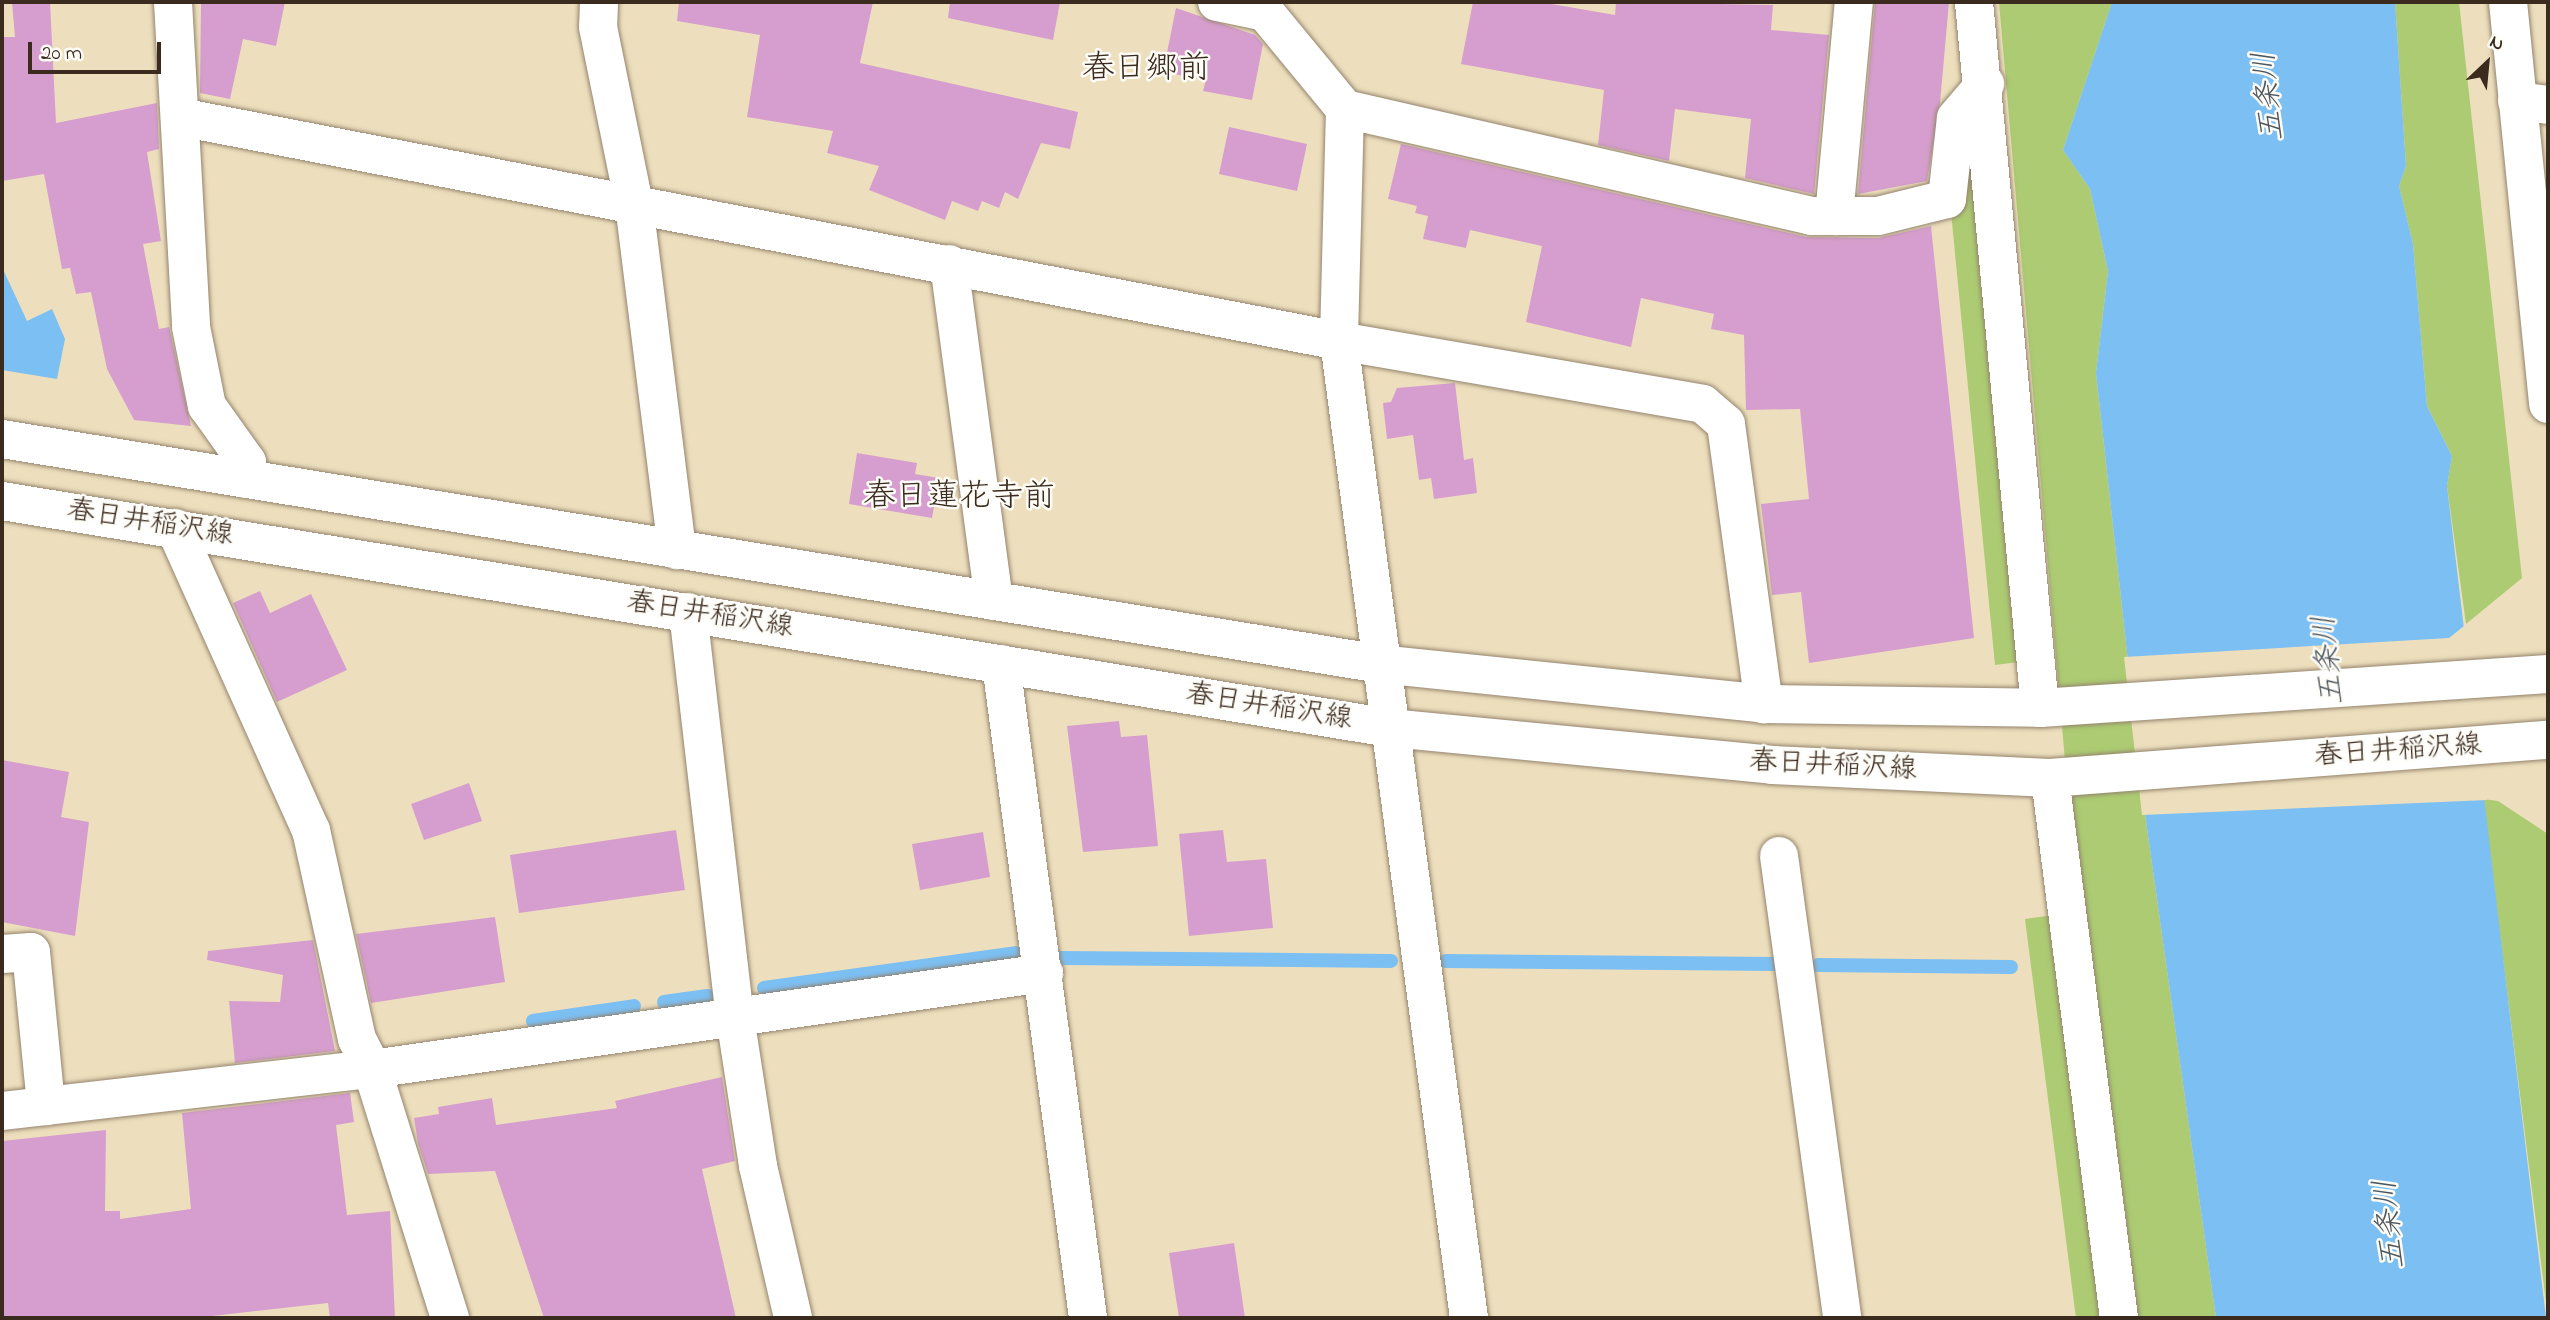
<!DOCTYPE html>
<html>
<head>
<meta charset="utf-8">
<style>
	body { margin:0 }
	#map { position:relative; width:2550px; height:1320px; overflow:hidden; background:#eddfbd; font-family:"Indie Flower","Klee One",sans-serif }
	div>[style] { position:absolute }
	.green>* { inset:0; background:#accb72 }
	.water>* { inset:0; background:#7cbff2 }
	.pier>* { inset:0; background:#eddfbd }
	.stream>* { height:14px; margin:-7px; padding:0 7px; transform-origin:7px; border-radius:7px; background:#7cbff2 }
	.building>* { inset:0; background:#d69ece }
	.roads { filter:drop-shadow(0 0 2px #94846e) drop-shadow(0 0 2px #94846e) }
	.minor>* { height:38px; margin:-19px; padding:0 19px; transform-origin:19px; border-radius:19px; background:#fff }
	.secondary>* { height:38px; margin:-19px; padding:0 19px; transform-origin:19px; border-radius:19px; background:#fff }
	.primary>* { height:38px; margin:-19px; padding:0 19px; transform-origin:19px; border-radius:19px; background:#fff }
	span { translate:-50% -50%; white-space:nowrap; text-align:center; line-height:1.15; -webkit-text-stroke:5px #fdfcf7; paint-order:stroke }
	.street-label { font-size:28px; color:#3b2a1e }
	.water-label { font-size:30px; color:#4e575e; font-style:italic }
	.quarter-label { font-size:32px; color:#3b2a1e }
	.frame { position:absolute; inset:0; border:4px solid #3b2a1e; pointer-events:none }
	.north { position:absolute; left:2452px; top:28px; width:70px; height:70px; -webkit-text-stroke:5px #fdfcf7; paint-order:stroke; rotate:26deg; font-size:19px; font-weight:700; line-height:28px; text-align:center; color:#3b2a1e }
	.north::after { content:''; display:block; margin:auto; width:24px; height:32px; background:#3b2a1e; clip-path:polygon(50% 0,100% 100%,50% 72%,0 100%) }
	.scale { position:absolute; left:28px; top:42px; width:133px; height:32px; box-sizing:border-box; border:4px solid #3b2a1e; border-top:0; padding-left:9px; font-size:21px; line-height:24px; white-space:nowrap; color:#3b2a1e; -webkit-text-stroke:5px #fdfcf7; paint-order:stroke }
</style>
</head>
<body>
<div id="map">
	<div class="green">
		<div style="clip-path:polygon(1999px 2px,2112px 2px,2063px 150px,2090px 189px,2108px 271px,2096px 373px,2145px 814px,2216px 1318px,2133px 1318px,2070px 818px)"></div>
		<div style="clip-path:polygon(2395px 2px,2459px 2px,2522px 578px,2466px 624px,2447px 486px,2452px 456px,2427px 406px,2413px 244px,2399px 186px,2406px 166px)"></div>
		<div style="clip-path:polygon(1973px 119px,2018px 662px,1995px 665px,1951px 212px,1970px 171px,1966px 136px)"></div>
		<div style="clip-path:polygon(2483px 799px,2498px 801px,2548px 834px,2548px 1318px)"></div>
		<div style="clip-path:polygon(2054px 915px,2106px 1318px,2076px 1318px,2025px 919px)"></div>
	</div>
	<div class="water">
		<div style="clip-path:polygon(2112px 2px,2395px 2px,2406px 166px,2399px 186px,2413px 244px,2427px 406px,2452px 456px,2447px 486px,2546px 1318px,2216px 1318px,2145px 814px,2096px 373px,2108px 271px,2090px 189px,2063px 150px)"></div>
		<div style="clip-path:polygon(2px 267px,27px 321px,52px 309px,65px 339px,57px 379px,2px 370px)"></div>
	</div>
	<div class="pier">
		<div style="clip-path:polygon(2469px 622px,2487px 800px,2142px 815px,2124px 657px,2449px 638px)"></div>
	</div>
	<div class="stream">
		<div style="left:1061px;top:958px;width:330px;rotate:0.5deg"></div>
		<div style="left:1446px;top:961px;width:331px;rotate:0.5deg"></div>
		<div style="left:1818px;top:965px;width:193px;rotate:0.6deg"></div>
		<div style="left:764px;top:988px;width:254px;rotate:-7.9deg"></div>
		<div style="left:664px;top:1002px;width:44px;rotate:-7.8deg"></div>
		<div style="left:533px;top:1021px;width:102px;rotate:-8.4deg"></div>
	</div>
	<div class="building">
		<div style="clip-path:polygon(12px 2px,50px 2px,56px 123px,157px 103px,159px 149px,147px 152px,161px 241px,143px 244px,159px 329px,169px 327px,191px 426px,134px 420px,107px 369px,91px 292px,76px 294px,70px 268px,62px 269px,44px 174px,2px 181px,2px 37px,15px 37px)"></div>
		<div style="clip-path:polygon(201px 2px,285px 2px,276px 46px,243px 39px,230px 99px,200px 93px)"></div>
		<div style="clip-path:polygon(679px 2px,873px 2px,860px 63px,1078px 112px,1070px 149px,1041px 143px,1018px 199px,1005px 192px,999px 208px,982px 201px,978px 211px,952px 201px,945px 220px,869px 190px,879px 166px,827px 153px,833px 131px,747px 117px,760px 35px,677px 21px)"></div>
		<div style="clip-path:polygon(950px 2px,1060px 2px,1053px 40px,948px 18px)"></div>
		<div style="clip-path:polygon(1473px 2px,1540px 2px,1615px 15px,1616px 2px,1773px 5px,1771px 30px,1829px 35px,1814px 194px,1745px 178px,1751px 119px,1675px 109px,1669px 161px,1598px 145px,1604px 90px,1461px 64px)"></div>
		<div style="clip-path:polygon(1875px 2px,1949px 2px,1940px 103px,1927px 181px,1858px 194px)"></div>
		<div style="clip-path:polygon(1176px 8px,1255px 35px,1263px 44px,1252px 100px,1203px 91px,1206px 80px,1163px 72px)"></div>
		<div style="clip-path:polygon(1229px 127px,1307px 144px,1297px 191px,1219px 174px)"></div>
		<div style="clip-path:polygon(1401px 144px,1806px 237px,1878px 238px,1931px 226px,1974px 638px,1809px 663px,1801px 592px,1772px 595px,1761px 504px,1809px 499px,1800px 409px,1746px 410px,1744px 335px,1711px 329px,1714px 314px,1641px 298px,1631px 347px,1526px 322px,1542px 246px,1470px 230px,1466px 248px,1423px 239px,1428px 216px,1415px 213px,1417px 206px,1388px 199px)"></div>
		<div style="clip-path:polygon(1455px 383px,1464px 460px,1473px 458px,1477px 493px,1434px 499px,1431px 478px,1419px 480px,1413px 435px,1387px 439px,1383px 403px,1391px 402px,1397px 388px)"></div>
		<div style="clip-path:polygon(857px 453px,917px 463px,915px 474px,939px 478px,932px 518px,849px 504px)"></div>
		<div style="clip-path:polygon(260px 591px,270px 613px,311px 594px,347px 670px,277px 702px,233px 603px)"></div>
		<div style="clip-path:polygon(1119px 721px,1121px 737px,1147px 735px,1158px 846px,1083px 852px,1067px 726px)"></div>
		<div style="clip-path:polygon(2px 760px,69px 772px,61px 817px,89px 822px,75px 936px,2px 922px)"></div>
		<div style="clip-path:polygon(469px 783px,482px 821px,424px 840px,411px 804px)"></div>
		<div style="clip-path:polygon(676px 830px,685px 890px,519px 913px,510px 855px)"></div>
		<div style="clip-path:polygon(1223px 830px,1227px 862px,1266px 859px,1273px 928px,1189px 936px,1179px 834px)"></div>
		<div style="clip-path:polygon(983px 832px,990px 877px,920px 890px,912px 844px)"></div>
		<div style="clip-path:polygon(495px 917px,505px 982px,371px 1003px,356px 934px)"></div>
		<div style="clip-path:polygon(313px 940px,335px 1051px,235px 1063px,229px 1001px,280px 1002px,283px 975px,207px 960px,208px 951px)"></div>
		<div style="clip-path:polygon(722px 1077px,735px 1161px,702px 1169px,736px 1318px,544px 1318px,495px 1171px,428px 1174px,418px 1143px,414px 1118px,439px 1114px,438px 1107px,492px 1098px,496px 1125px,617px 1108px,615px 1101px)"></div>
		<div style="clip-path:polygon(350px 1093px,354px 1122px,336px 1125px,347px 1215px,390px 1211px,395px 1318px,330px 1318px,328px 1303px,195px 1318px,2px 1318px,2px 1141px,106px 1130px,105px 1211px,120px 1211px,120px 1219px,191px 1209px,182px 1113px)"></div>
		<div style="clip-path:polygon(1234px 1243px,1245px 1318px,1179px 1318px,1169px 1253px)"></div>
	</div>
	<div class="roads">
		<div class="minor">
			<div style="left:173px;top:2px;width:325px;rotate:86.8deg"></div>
			<div style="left:191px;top:327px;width:81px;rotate:78.6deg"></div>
			<div style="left:207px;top:406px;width:69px;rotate:54.5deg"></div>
			<div style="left:247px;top:462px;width:17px;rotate:93deg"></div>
			<div style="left:599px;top:2px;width:25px;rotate:92deg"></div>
			<div style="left:598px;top:27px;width:181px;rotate:78.5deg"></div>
			<div style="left:634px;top:204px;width:349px;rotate:82.9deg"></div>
			<div style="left:1217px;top:2px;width:49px;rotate:11.8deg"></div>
			<div style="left:1265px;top:12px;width:126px;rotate:50.5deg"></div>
			<div style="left:1345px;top:109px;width:478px;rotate:12.9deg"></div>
			<div style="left:1811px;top:216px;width:67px"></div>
			<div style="left:1878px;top:216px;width:71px;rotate:-13.8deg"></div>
			<div style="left:1947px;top:199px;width:81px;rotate:-83.7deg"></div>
			<div style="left:1956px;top:118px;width:45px;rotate:-49.5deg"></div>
			<div style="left:1974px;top:2px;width:709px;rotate:84.66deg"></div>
			<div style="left:2517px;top:101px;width:31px;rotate:7deg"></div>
			<div style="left:1345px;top:109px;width:232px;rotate:91.5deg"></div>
			<div style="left:1339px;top:341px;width:986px;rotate:82.42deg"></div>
			<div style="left:180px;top:117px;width:1180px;rotate:10.94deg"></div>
			<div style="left:1339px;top:341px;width:369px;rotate:9.8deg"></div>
			<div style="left:1703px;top:404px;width:30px;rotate:41deg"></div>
			<div style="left:1726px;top:424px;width:283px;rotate:82.3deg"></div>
			<div style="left:1834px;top:216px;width:215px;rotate:-84.7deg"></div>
			<div style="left:949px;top:264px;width:340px;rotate:82.4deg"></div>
			<div style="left:175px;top:528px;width:331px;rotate:65.8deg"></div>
			<div style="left:311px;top:830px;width:214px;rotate:77.6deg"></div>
			<div style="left:357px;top:1039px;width:34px;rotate:63deg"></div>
			<div style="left:372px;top:1069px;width:261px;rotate:72.6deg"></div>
			<div style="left:688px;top:612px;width:408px;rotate:83.4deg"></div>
			<div style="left:735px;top:1017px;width:151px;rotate:81.2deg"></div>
			<div style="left:758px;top:1166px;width:156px;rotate:77deg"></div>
			<div style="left:1001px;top:664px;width:660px;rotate:82.42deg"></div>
			<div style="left:2050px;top:778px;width:544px;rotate:82.72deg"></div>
			<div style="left:1779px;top:856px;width:466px;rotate:82.2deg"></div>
			<div style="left:2px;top:954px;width:29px;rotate:-4deg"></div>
			<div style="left:31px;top:952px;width:155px;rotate:84.4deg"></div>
			<div style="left:2px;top:1111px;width:372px;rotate:-6.5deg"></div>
			<div style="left:372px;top:1069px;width:679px;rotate:-8.13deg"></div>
		</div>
		<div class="secondary">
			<div style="left:2508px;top:2px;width:404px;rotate:84.3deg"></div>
		</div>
		<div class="primary">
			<div style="left:2px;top:439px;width:1396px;rotate:9.27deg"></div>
			<div style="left:1380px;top:664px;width:386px;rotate:5.9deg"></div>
			<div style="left:1764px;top:704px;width:276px;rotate:0.8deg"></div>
			<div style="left:2040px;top:708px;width:509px;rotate:-3.83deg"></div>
			<div style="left:2px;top:501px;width:1406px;rotate:9.29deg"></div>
			<div style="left:1390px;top:728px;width:384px;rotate:5.5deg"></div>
			<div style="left:1772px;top:765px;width:278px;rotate:2.7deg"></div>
			<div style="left:2050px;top:778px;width:499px;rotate:-4.4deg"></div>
		</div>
	</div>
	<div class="street-label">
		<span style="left:150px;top:524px;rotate:9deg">春日井稲沢線</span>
		<span style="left:710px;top:616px;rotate:9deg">春日井稲沢線</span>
		<span style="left:1269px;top:708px;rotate:9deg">春日井稲沢線</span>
		<span style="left:2398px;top:752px;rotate:-4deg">春日井稲沢線</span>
		<span style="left:1833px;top:767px;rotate:3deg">春日井稲沢線</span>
	</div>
	<div class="water-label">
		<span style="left:2270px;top:96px;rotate:-96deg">五条川</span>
		<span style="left:2330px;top:660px;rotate:-96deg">五条川</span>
		<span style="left:2391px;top:1224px;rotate:-96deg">五条川</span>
	</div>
	<div class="quarter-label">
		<span style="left:1146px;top:70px">春日郷前</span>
		<span style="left:959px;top:498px">春日蓮花寺前</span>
	</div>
	<div class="frame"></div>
	<div class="north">N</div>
	<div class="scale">20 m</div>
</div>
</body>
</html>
